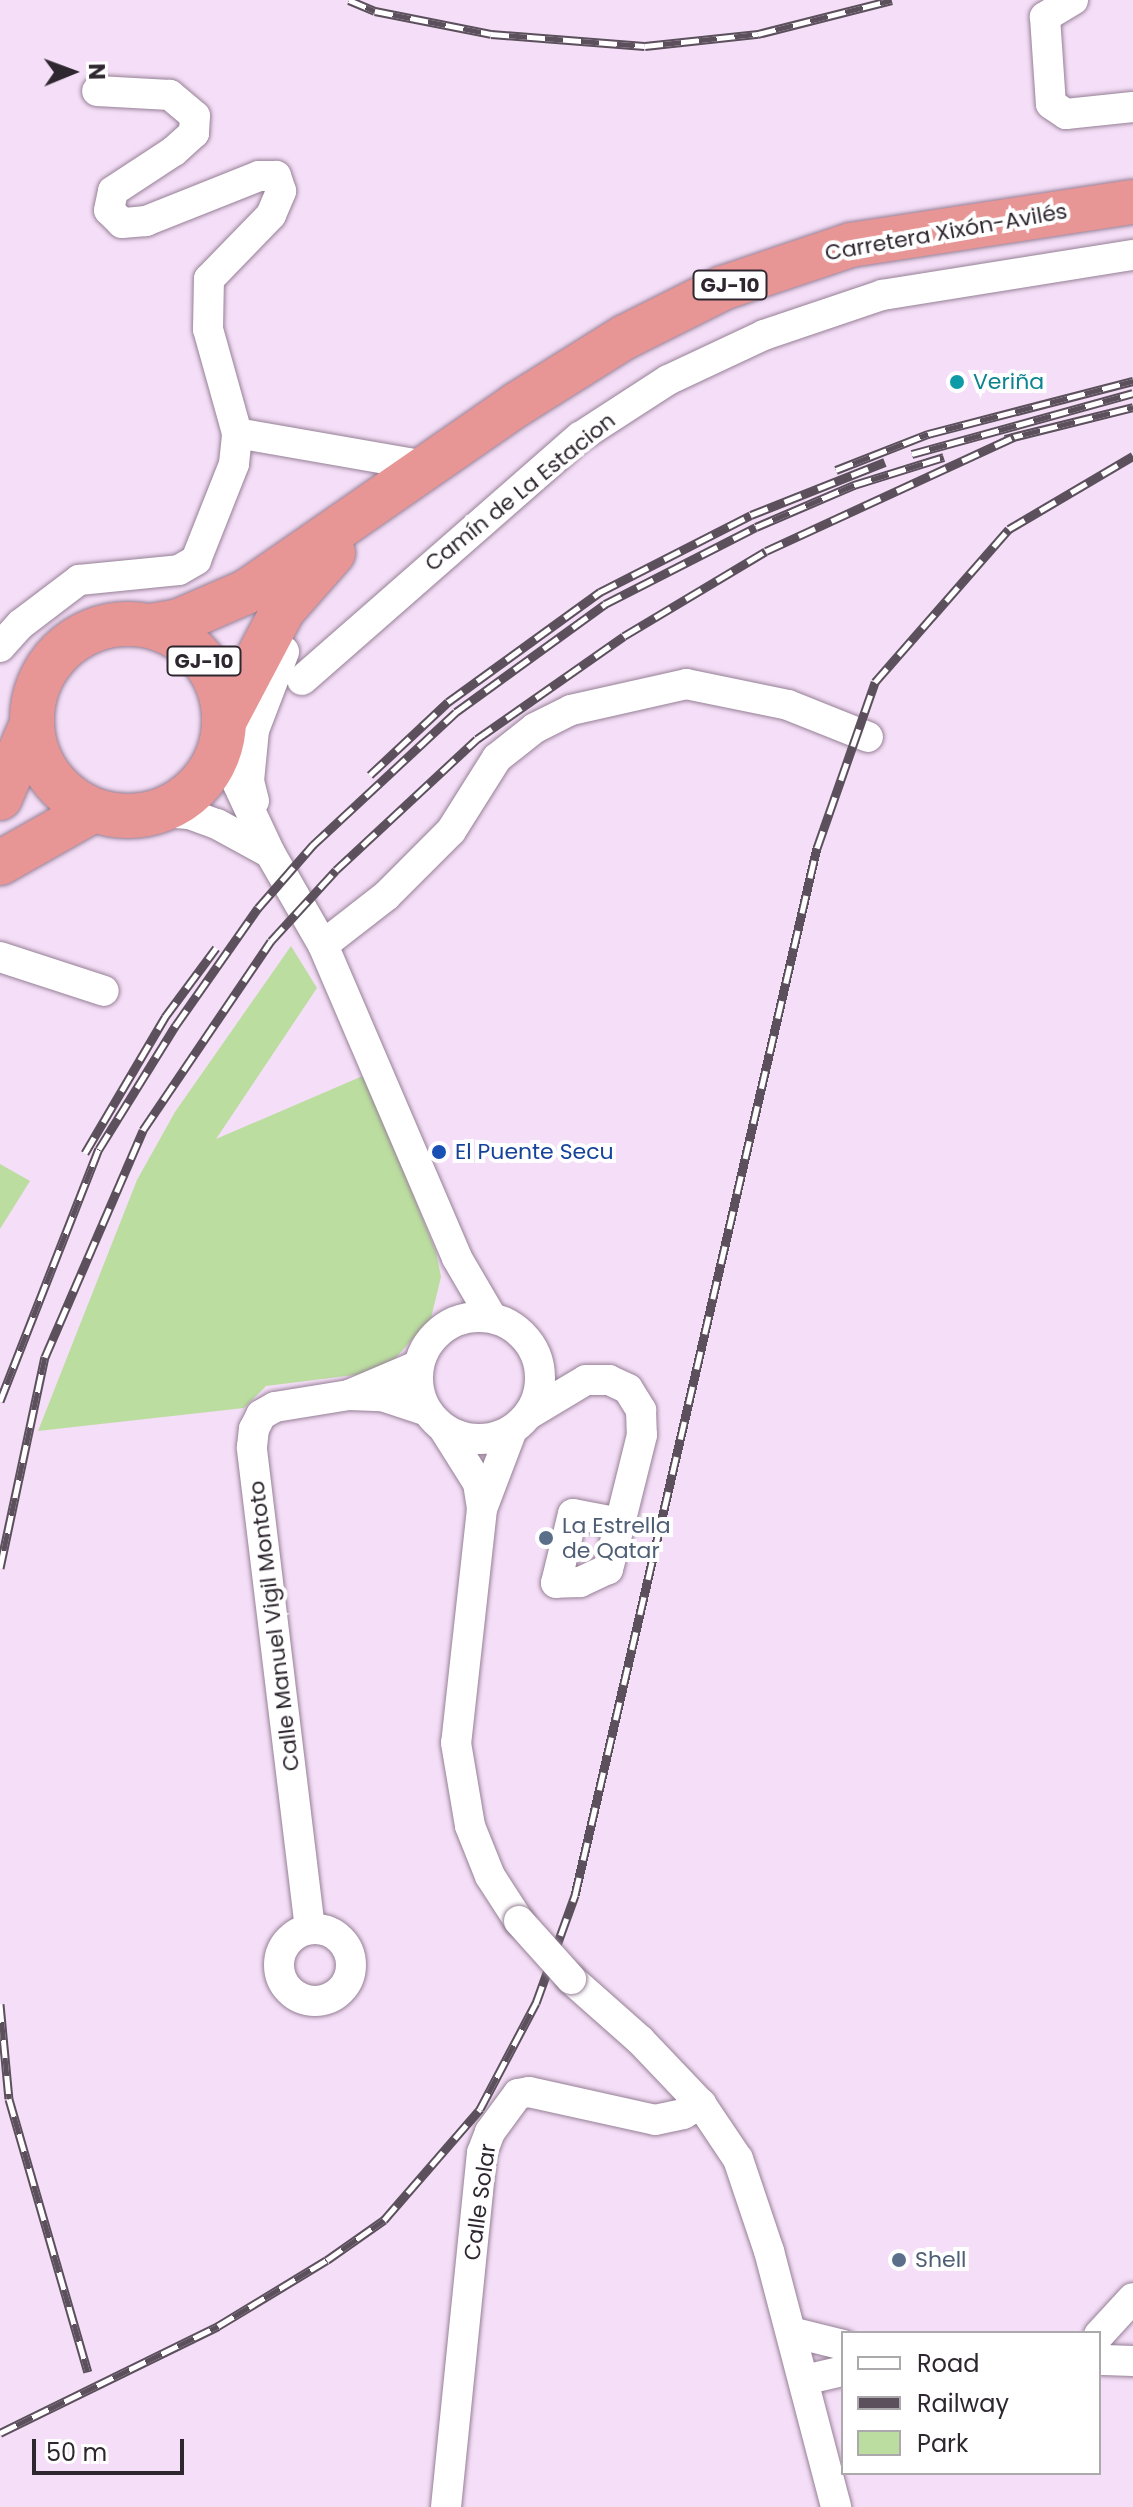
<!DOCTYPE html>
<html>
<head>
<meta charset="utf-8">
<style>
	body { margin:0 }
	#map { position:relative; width:1133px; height:2507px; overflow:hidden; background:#f5def7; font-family:Poppins,sans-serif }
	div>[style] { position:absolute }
	.green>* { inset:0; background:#bbdd9f }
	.roads { filter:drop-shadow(0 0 2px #958096) drop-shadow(0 0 2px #958096) }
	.minor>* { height:30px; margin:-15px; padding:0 15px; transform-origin:15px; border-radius:15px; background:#fff }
	.minor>.ring { margin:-15px; padding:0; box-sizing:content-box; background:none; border:30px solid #fff; border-radius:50% }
	.highway>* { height:44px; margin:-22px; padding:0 22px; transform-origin:22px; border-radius:22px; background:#e89595 }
	.highway>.ring { margin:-22px; padding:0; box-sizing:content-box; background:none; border:44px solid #e89595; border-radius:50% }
	.rail>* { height:9px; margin-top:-4.5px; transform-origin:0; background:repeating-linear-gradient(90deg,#fff 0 18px,#5b505c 0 36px); box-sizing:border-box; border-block:2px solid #5b505c }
	.bridges { filter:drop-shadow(0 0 2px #958096) drop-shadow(0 0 2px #958096) }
	.minor-bridge>* { height:30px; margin:-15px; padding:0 15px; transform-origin:15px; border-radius:15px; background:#fff }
	.dots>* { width:22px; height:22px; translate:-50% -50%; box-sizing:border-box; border:4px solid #fff; border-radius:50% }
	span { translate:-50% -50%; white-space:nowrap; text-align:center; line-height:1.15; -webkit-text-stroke:8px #fff; paint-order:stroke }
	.shield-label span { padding:2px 6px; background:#fff; border:2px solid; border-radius:6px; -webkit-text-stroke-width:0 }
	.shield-label { font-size:20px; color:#2f2730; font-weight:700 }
	.street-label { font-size:22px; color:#2f2730 }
	.culture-label { font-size:22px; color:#0d838f }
	.left { translate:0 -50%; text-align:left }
	.transit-label { font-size:22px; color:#164399 }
	.service-label { font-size:22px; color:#4e5e75 }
	.legend { position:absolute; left:841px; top:2331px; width:260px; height:144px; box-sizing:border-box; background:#fff; border:2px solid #aca9ac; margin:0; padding:10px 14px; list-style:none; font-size:24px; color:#2f2730 }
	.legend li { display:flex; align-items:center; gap:16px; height:40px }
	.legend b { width:40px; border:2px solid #aca9ac }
	.north { position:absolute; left:32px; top:32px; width:80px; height:80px; -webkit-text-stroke:6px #fff; paint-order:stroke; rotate:89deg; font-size:22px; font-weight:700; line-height:32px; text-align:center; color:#2f2730 }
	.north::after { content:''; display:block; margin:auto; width:28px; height:36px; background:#2f2730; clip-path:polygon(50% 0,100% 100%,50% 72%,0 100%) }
	.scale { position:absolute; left:32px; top:2439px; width:152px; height:36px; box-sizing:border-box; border:4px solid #2f2730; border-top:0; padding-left:10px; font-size:24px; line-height:28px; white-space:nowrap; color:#2f2730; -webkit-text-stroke:6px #fff; paint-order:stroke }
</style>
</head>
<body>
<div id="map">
	<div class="green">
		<div style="clip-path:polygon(291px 946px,317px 988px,216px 1139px,365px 1075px,436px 1252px,441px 1277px,431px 1318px,393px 1361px,362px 1374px,266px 1386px,244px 1408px,38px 1431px,137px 1180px,175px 1112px)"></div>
		<div style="clip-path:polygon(0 1164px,30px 1181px,0 1229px)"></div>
	</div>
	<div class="roads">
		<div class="minor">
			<div style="left:1073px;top:0;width:33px;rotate:149deg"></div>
			<div style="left:1045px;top:17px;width:87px;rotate:86.1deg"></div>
			<div style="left:1051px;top:104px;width:18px;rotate:34deg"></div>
			<div style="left:1066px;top:114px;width:67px;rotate:-6deg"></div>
			<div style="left:237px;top:433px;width:197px;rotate:9.9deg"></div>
			<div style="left:0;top:647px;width:31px;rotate:-48deg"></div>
			<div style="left:21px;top:624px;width:73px;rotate:-37.2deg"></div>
			<div style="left:79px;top:580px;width:100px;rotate:-5.7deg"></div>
			<div style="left:179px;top:570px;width:20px;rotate:-30deg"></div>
			<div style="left:196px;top:560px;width:103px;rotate:-68.4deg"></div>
			<div style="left:234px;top:464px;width:31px;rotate:-84deg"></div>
			<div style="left:237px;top:433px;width:108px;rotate:-105.6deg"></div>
			<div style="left:208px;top:329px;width:50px;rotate:-88.9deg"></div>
			<div style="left:209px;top:279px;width:89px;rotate:-45.9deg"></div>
			<div style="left:271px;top:215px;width:26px;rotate:-67deg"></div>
			<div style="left:281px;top:191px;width:16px;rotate:-108deg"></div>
			<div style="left:276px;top:176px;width:17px;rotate:180deg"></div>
			<div style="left:259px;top:176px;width:122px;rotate:158.3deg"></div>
			<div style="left:146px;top:221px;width:24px;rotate:175deg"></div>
			<div style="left:122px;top:223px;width:18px;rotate:-135deg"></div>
			<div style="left:109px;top:210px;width:19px;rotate:-78deg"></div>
			<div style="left:113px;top:191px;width:73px;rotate:-33.3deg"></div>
			<div style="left:174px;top:151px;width:27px;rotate:-42deg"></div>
			<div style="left:194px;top:133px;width:17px;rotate:-87deg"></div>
			<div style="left:195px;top:116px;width:33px;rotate:-140deg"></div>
			<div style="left:170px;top:95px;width:73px;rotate:-176.9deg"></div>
			<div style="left:302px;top:680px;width:369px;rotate:-41.2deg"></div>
			<div style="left:580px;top:437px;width:105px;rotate:-32.9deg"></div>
			<div style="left:668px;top:380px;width:106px;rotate:-25.1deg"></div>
			<div style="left:764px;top:335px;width:125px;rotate:-18.7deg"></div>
			<div style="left:882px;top:295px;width:254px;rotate:-9.1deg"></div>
			<div style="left:221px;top:748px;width:116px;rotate:65deg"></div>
			<div style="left:270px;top:853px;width:106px;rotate:60.1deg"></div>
			<div style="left:323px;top:945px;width:340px;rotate:66.8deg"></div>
			<div style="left:457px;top:1258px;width:69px;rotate:59.7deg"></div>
			<div style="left:254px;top:801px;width:21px;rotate:-104deg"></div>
			<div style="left:249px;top:781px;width:51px;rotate:-84.4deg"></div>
			<div style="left:254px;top:730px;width:84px;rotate:-69deg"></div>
			<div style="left:161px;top:812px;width:28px;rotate:4deg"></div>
			<div style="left:189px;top:814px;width:30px;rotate:20deg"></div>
			<div style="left:217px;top:824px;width:60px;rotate:28.7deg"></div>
			<div style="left:323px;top:945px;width:80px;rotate:-37.9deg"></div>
			<div style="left:386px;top:896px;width:92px;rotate:-45deg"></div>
			<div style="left:451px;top:831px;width:86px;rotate:-57.8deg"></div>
			<div style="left:497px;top:758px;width:48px;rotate:-38.3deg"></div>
			<div style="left:535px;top:728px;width:40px;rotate:-26.6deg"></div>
			<div style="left:571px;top:710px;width:118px;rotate:-12.7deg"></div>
			<div style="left:686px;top:684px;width:104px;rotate:11.6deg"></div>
			<div style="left:788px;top:705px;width:86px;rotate:21.8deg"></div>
			<div style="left:0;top:957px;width:109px;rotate:18.1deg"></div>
			<div class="ring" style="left:418px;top:1317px;width:92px;height:92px"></div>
			<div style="left:351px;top:1394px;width:74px;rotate:-23.1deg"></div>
			<div style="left:529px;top:1414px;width:66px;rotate:-30.8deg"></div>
			<div style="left:586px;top:1380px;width:23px"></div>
			<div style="left:609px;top:1380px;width:21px;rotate:25deg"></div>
			<div style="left:628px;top:1389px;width:25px;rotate:58deg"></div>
			<div style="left:641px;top:1410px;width:25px;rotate:88deg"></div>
			<div style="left:642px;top:1435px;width:91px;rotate:104deg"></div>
			<div style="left:620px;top:1523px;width:48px;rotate:104.6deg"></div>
			<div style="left:608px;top:1569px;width:31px;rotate:155deg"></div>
			<div style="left:580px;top:1582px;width:24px;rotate:178deg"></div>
			<div style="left:556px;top:1583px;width:71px;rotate:-76.2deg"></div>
			<div style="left:573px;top:1514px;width:48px;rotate:10.8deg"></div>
			<div style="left:444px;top:1429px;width:64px;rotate:57.8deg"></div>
			<div style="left:478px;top:1483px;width:25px;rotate:81deg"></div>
			<div style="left:512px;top:1430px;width:85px;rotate:110.8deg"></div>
			<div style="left:482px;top:1509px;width:235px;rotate:96.3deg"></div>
			<div style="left:456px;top:1743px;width:84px;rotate:80.4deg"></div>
			<div style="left:470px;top:1826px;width:54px;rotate:68.2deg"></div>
			<div style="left:490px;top:1876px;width:54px;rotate:57.2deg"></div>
			<div class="ring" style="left:279px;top:1929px;width:42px;height:42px"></div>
			<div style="left:310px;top:1929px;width:485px;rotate:-96.9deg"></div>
			<div style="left:252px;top:1447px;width:18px;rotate:-84deg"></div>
			<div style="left:254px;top:1429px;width:16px;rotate:-63deg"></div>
			<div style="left:261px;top:1415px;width:16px;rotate:-30deg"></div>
			<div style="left:275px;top:1407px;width:75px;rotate:-9.2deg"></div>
			<div style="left:349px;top:1395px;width:33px;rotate:2deg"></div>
			<div style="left:382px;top:1396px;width:47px;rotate:18.4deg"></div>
			<div style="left:571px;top:1979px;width:92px;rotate:41.5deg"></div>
			<div style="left:640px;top:2040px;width:88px;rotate:46.4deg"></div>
			<div style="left:701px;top:2104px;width:66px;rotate:56.1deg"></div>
			<div style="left:738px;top:2159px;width:97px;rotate:71.4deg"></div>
			<div style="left:769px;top:2251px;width:265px;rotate:75.3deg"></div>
			<div style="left:791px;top:2332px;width:54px;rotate:14deg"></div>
			<div style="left:1099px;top:2335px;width:50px;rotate:-47.4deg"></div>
			<div style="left:1099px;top:2355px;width:7px;rotate:45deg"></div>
			<div style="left:1104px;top:2360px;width:29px;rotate:2deg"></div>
			<div style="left:804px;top:2380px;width:40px;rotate:-13deg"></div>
			<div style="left:446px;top:2507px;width:356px;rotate:-84.2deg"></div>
			<div style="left:482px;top:2153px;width:22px;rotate:-69deg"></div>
			<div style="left:490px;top:2132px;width:47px;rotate:-53.6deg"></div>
			<div style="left:518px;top:2094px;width:11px;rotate:-10deg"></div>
			<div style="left:529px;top:2092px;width:129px;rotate:12.5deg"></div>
			<div style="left:655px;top:2120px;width:29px;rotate:-12deg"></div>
			<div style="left:683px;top:2114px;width:21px;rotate:-29deg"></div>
		</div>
		<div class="highway">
			<div class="ring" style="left:32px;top:624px;width:148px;height:148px"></div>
			<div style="left:151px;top:626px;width:28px;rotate:-10deg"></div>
			<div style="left:179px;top:621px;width:73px;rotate:-23.4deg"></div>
			<div style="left:246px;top:592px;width:328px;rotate:-34.7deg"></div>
			<div style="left:516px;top:405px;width:128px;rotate:-32deg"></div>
			<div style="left:625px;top:337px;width:110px;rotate:-26.6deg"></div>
			<div style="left:723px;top:288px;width:135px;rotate:-18.6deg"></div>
			<div style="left:851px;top:245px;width:285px;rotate:-8.7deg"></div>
			<div style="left:225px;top:720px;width:124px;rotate:-62.2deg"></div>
			<div style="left:283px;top:610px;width:76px;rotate:-48.7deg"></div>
			<div style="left:0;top:798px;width:78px;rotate:-66.7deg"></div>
			<div style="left:0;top:863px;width:106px;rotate:-29.5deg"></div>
		</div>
	</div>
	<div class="rail">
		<div style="left:349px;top:0;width:28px;rotate:23deg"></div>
		<div style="left:375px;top:11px;width:118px;rotate:11.2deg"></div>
		<div style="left:491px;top:34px;width:154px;rotate:4.5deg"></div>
		<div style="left:645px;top:46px;width:114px;rotate:-6.1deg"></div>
		<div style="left:758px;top:34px;width:138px;rotate:-14.2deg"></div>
		<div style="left:1005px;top:439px;width:132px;rotate:-14deg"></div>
		<div style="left:912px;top:454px;width:229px;rotate:-15.4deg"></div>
		<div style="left:836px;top:470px;width:99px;rotate:-21.4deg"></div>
		<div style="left:928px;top:434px;width:212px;rotate:-14.5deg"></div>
		<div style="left:370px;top:775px;width:107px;rotate:-43.1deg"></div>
		<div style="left:448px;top:702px;width:188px;rotate:-35.9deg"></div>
		<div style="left:600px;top:592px;width:169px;rotate:-27deg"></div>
		<div style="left:751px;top:515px;width:144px;rotate:-21.6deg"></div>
		<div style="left:85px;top:1153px;width:158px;rotate:-59.5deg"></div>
		<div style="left:165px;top:1017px;width:86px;rotate:-53.5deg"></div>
		<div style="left:0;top:1401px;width:271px;rotate:-68.6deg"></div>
		<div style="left:99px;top:1149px;width:146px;rotate:-58.2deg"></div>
		<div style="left:176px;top:1025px;width:143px;rotate:-55deg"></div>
		<div style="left:258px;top:908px;width:84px;rotate:-48.9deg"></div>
		<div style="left:313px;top:845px;width:195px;rotate:-42.9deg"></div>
		<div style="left:456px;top:712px;width:184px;rotate:-35.9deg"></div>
		<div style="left:605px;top:604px;width:169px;rotate:-27deg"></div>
		<div style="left:756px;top:527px;width:107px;rotate:-23.2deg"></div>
		<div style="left:854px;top:485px;width:94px;rotate:-17.3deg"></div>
		<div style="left:0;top:1568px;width:216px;rotate:-78deg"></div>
		<div style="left:45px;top:1357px;width:247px;rotate:-66.6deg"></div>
		<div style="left:143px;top:1130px;width:228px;rotate:-55.9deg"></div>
		<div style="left:271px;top:941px;width:96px;rotate:-47.5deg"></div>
		<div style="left:336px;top:870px;width:192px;rotate:-42.9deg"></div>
		<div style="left:477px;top:739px;width:179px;rotate:-35deg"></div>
		<div style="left:624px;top:636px;width:165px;rotate:-30.9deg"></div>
		<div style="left:766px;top:551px;width:273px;rotate:-24.7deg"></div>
		<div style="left:0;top:2004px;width:95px;rotate:84.6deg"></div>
		<div style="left:9px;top:2099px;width:284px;rotate:73.9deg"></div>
		<div style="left:0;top:2433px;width:243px;rotate:-26.1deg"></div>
		<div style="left:218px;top:2326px;width:127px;rotate:-31.2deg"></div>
		<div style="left:327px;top:2260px;width:70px;rotate:-35.1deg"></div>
		<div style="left:384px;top:2220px;width:147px;rotate:-49.1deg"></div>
		<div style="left:480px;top:2109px;width:120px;rotate:-62.2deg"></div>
		<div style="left:536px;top:2003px;width:115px;rotate:-70.1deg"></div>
		<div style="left:575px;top:1895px;width:1075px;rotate:-76.99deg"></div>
		<div style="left:817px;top:848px;width:176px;rotate:-70.7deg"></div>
		<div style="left:875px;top:682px;width:203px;rotate:-48.8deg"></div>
		<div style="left:1009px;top:529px;width:144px;rotate:-30.5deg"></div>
	</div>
	<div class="bridges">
		<div class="minor-bridge">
			<div style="left:519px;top:1921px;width:78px;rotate:48.1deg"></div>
		</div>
	</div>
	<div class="dots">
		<div style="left:957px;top:382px;background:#0f9aa8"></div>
		<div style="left:439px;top:1152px;background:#1a4fb4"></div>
		<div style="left:546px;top:1538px;background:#5c6f8a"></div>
		<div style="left:899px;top:2260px;background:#5c6f8a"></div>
	</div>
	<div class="shield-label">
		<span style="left:730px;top:285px">GJ-10</span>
		<span style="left:204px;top:661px">GJ-10</span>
	</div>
	<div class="street-label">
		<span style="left:946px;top:232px;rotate:-10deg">Carretera Xixón-Avilés</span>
		<span style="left:520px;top:492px;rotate:-39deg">Camín de La Estacion</span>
		<span style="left:274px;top:1626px;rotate:-97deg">Calle Manuel Vigil Montoto</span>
		<span style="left:480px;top:2202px;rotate:-82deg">Calle Solar</span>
	</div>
	<div class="culture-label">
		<span class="left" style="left:973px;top:382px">Veriña</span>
	</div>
	<div class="transit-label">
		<span class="left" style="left:455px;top:1152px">El Puente Secu</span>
	</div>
	<div class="service-label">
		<span class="left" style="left:562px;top:1538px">La Estrella<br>de Qatar</span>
		<span class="left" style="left:915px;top:2260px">Shell</span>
	</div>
	<ul class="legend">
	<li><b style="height:10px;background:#fff"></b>Road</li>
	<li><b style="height:10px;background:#5b505c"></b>Railway</li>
	<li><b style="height:22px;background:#bbdd9f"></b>Park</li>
	</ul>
	<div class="north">N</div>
	<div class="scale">50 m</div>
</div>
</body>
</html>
